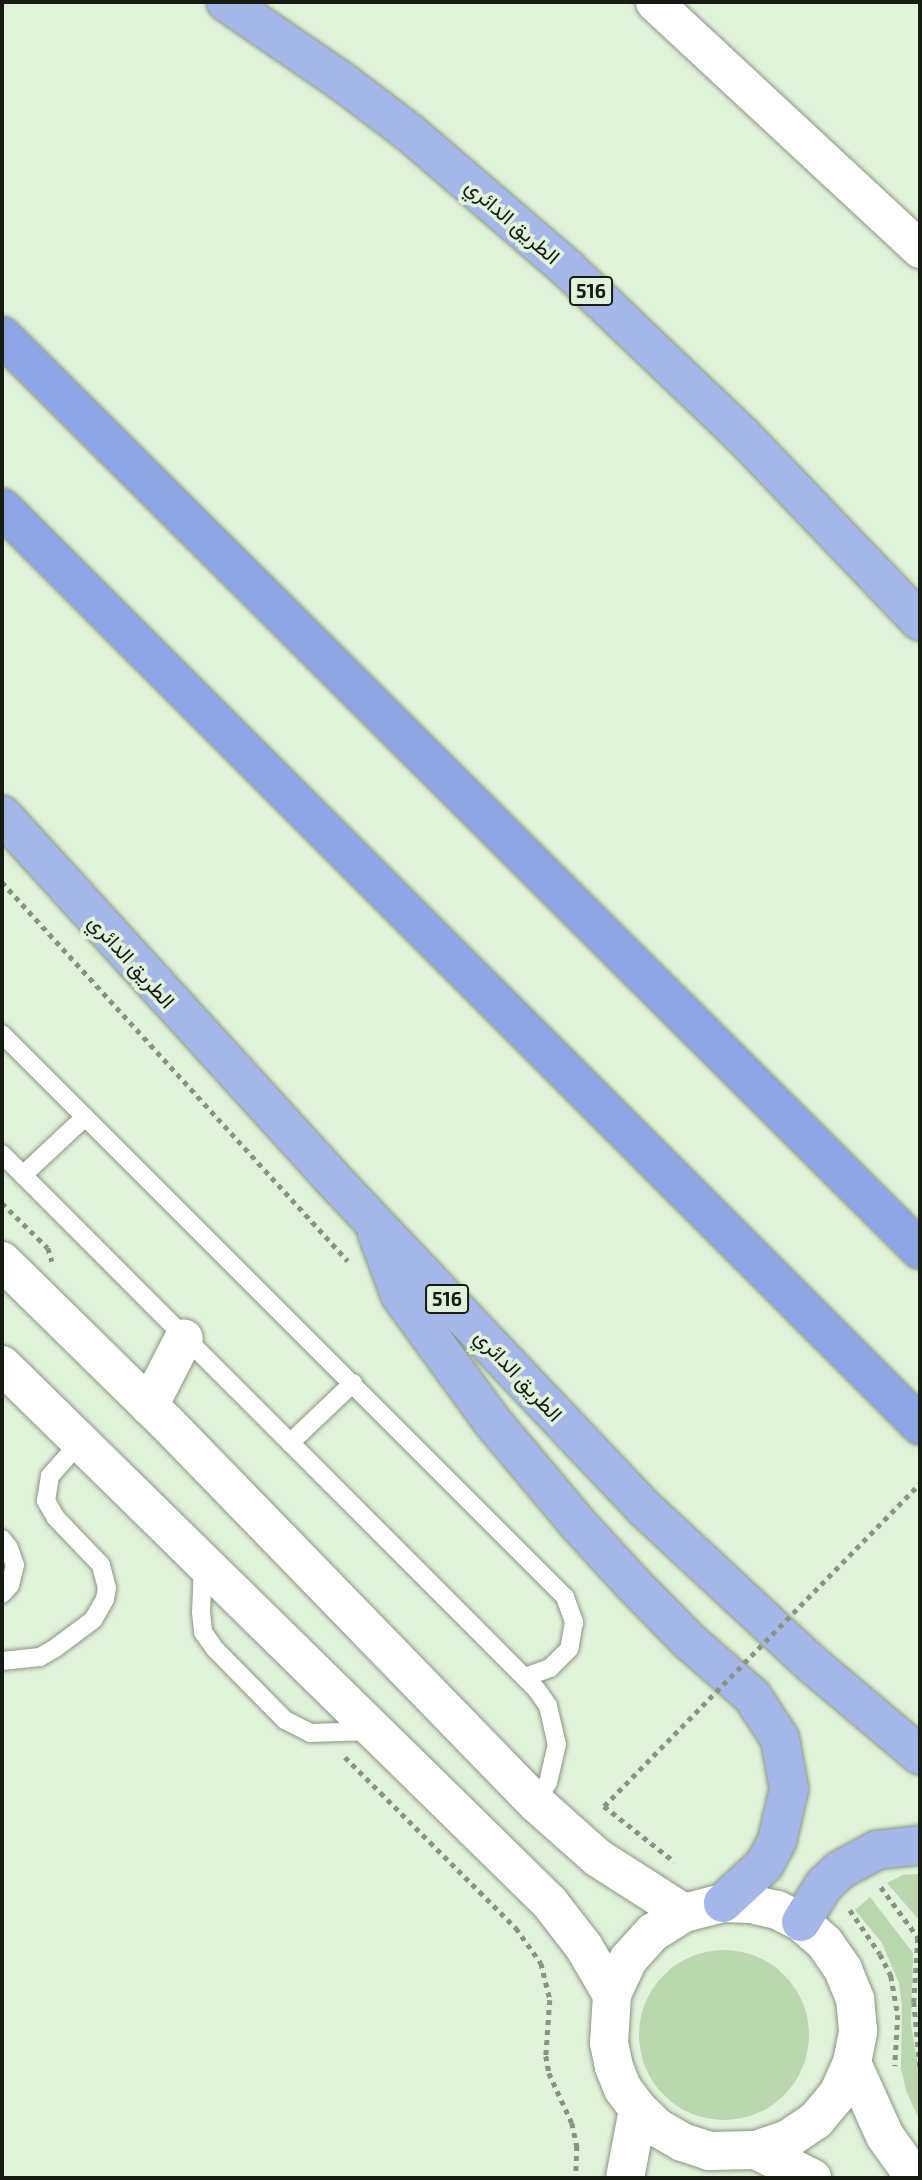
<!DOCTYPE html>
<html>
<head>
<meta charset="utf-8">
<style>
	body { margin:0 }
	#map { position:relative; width:922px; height:2180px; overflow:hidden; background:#e1f2da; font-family:"Exo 2",Vazirmatn,sans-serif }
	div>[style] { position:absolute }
	.green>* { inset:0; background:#bad6ae }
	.round { border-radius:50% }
	.path>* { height:4.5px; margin-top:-2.25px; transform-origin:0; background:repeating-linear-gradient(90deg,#889483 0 5px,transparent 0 10px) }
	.roads { filter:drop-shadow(0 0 2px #879681) drop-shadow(0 0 2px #879681) }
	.service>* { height:18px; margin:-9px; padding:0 9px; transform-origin:9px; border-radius:9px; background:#fff }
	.minor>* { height:37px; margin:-18.5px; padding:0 18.5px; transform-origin:18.5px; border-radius:18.5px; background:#fff }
	.tertiary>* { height:38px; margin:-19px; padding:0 19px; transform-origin:19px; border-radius:19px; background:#fff }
	.trunk>* { height:38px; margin:-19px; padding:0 19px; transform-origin:19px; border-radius:19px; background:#a4b7e8 }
	.motorway>* { height:38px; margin:-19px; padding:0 19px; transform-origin:19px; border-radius:19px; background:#8da5e3 }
	.path-bridge>* { height:4.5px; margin-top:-2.25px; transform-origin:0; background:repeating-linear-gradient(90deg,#889483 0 5px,transparent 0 10px) }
	span { translate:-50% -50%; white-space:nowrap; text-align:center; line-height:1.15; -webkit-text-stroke:7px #e1f2da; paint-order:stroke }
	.shield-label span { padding:2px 5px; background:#e1f2da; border:2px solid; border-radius:5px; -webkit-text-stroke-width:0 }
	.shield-label { font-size:19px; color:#161b13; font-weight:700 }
	.street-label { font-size:21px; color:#161b13 }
	.frame { position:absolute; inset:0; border:4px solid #161b13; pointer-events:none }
</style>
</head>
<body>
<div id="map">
	<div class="green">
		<div style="clip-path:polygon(920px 1874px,920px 1921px,887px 1883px,903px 1875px)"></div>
		<div style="clip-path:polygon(870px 1897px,913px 1953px,911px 2025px,920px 2079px,920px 2122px,906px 2090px,901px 2069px,902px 2005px,899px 1983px,882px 1943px,855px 1910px)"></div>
		<div class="round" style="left:639px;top:1950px;width:170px;height:170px"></div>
	</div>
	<div class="path">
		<div style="left:2px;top:882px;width:513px;rotate:47.61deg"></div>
		<div style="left:2px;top:1203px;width:64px;rotate:44.4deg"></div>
		<div style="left:48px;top:1248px;width:14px;rotate:73deg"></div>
		<div style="left:345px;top:1757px;width:242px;rotate:45deg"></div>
		<div style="left:516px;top:1928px;width:43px;rotate:54.5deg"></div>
		<div style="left:541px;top:1963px;width:38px;rotate:76deg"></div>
		<div style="left:550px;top:2000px;width:56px;rotate:94.1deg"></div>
		<div style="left:546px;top:2056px;width:17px;rotate:80deg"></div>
		<div style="left:549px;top:2073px;width:55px;rotate:65.3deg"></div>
		<div style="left:572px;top:2123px;width:24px;rotate:78deg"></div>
		<div style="left:577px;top:2146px;width:32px;rotate:92deg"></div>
		<div style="left:604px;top:1806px;width:90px;rotate:38.3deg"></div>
		<div style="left:881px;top:1887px;width:66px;rotate:53.7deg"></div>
		<div style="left:850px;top:1910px;width:53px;rotate:55.7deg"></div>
		<div style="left:880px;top:1954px;width:25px;rotate:63deg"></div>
		<div style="left:891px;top:1976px;width:40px;rotate:80deg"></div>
		<div style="left:898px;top:2015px;width:51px;rotate:93.4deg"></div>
		<div style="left:918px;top:1938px;width:64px;rotate:93.6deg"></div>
		<div style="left:914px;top:2002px;width:65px;rotate:84.7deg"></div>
	</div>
	<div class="roads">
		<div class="service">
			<div style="left:2px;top:1034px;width:796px;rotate:45deg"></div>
			<div style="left:565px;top:1597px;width:27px;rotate:70deg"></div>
			<div style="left:574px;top:1622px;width:27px;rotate:100deg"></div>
			<div style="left:569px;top:1649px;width:27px;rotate:135deg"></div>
			<div style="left:550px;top:1668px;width:27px;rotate:160deg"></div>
			<div style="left:2px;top:1154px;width:757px;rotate:45.05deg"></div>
			<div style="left:537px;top:1690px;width:19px;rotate:55deg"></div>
			<div style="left:548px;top:1706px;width:39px;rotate:77deg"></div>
			<div style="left:557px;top:1744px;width:39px;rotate:103deg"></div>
			<div style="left:548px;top:1782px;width:24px;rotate:120deg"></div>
			<div style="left:23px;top:1175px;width:85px;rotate:-43.1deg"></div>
			<div style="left:290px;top:1443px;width:87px;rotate:-43.6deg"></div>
			<div style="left:2px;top:1539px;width:11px;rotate:52deg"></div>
			<div style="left:9px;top:1548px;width:18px;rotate:71deg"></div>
			<div style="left:15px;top:1565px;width:21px;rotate:104deg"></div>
			<div style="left:10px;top:1585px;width:12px;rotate:132deg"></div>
			<div style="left:203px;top:1567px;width:45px;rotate:92.5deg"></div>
			<div style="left:201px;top:1612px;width:20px;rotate:84deg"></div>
			<div style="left:203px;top:1632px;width:21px;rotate:55deg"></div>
			<div style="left:215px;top:1649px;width:100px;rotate:45.4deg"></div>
			<div style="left:285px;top:1720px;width:28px;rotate:27deg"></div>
			<div style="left:310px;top:1733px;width:62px;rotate:-1.8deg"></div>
			<div style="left:2px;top:1661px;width:38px;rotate:-6deg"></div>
			<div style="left:40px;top:1657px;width:16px;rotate:-30deg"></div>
			<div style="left:54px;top:1649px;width:49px;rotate:-36.6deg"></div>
			<div style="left:93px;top:1620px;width:24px;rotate:-60deg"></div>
			<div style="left:105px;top:1599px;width:11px;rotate:-80deg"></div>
			<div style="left:107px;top:1588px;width:24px;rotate:-105deg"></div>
			<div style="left:101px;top:1565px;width:65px;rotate:-133.8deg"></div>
			<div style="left:56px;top:1518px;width:20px;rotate:-120deg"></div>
			<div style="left:46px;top:1501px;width:25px;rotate:-81deg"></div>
			<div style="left:50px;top:1476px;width:47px;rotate:-48.5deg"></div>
		</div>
		<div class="minor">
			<div style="left:654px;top:2px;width:363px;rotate:42.9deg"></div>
		</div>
		<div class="tertiary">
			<div style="left:2px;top:1261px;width:230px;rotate:44.5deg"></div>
			<div style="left:166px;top:1422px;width:531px;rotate:45.84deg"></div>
			<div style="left:536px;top:1803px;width:83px;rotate:41.6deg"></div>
			<div style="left:598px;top:1858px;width:102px;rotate:32.6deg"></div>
			<div style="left:2px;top:1365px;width:768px;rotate:44.47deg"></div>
			<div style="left:550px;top:1903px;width:56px;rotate:52.3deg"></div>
			<div style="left:584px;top:1947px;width:56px;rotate:59.7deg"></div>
			<div style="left:612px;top:1995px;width:48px;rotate:93.6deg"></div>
			<div style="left:609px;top:2043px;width:25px;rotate:78deg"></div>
			<div style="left:614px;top:2067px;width:24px;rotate:68deg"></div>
			<div style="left:623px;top:2089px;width:25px;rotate:53deg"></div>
			<div style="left:638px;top:2109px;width:28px;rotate:44deg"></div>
			<div style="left:658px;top:2128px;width:28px;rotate:30deg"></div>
			<div style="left:682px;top:2142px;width:28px;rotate:18deg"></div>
			<div style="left:709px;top:2151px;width:47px;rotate:-1.2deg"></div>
			<div style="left:756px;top:2150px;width:34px;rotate:-19deg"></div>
			<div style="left:788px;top:2139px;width:34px;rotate:-34deg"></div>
			<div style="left:816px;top:2120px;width:34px;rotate:-50deg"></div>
			<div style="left:838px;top:2094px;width:34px;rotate:-66deg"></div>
			<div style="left:852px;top:2063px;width:33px;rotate:-79deg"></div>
			<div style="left:858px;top:2031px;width:32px;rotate:-95deg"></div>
			<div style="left:855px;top:1999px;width:32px;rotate:-112deg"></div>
			<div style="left:843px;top:1969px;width:32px;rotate:-125deg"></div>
			<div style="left:825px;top:1943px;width:32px;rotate:-139deg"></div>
			<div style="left:801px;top:1922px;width:27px;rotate:-153deg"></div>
			<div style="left:777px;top:1910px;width:28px;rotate:-167deg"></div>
			<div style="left:750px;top:1904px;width:27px;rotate:-178deg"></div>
			<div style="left:723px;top:1903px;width:40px;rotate:165.6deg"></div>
			<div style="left:684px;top:1913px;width:36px;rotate:148deg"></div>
			<div style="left:653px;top:1932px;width:38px;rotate:132deg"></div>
			<div style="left:628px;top:1960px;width:38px;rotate:115deg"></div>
			<div style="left:149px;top:1406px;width:76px;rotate:-62.8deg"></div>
			<div style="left:852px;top:2063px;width:80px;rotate:65.7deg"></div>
			<div style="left:885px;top:2136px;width:52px;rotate:54.5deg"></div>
			<div style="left:756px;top:2150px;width:63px;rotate:26.6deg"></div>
			<div style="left:625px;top:2178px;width:70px;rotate:-79.3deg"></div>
		</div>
		<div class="trunk">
			<div style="left:226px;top:2px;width:138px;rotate:34.4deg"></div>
			<div style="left:340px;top:80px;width:88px;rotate:37.1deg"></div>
			<div style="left:410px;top:133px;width:208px;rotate:40.7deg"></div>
			<div style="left:568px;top:269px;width:242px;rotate:43.7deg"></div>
			<div style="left:743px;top:436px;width:256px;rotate:46.3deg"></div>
			<div style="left:2px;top:815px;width:488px;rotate:47.7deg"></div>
			<div style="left:330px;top:1176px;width:458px;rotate:46.6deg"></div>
			<div style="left:645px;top:1509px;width:229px;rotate:42.9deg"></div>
			<div style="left:813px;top:1665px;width:140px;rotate:40.1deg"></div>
			<div style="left:377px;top:1233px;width:66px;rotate:69.6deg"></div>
			<div style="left:400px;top:1295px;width:155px;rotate:53.9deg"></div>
			<div style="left:491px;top:1420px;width:134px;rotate:50.1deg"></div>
			<div style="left:577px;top:1523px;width:83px;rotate:47.4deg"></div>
			<div style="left:633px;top:1584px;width:80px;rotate:45.5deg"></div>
			<div style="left:689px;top:1641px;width:84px;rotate:41.1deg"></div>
			<div style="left:752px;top:1696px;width:51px;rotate:56.9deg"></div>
			<div style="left:780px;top:1739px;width:51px;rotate:79.8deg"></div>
			<div style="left:789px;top:1789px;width:53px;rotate:103deg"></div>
			<div style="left:777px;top:1841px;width:27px;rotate:118deg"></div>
			<div style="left:764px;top:1865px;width:56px;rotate:137.2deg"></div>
			<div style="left:801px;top:1922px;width:44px;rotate:-58.1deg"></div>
			<div style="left:824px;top:1885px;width:22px;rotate:-43deg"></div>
			<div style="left:840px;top:1870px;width:42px;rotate:-28.4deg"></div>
			<div style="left:877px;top:1850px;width:43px;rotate:-6.6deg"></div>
		</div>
		<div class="motorway">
			<div style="left:2px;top:336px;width:1295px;rotate:44.87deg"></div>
			<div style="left:2px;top:508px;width:1298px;rotate:44.97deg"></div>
		</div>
	</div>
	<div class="path-bridge">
		<div style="left:604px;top:1806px;width:452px;rotate:-45.6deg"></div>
	</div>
	<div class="shield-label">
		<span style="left:591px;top:291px">516</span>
		<span style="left:447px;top:1299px">516</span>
	</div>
	<div class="street-label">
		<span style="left:513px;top:221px;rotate:41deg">الطريق الدائري</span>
		<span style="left:132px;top:961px;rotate:48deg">الطريق الدائري</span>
		<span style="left:519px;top:1375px;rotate:47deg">الطريق الدائري</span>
	</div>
	<div class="frame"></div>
</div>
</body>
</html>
